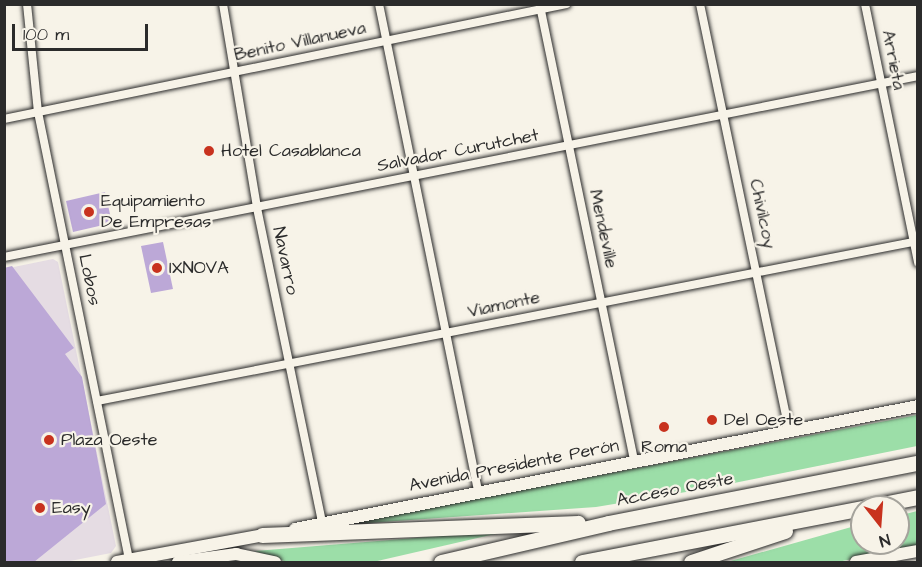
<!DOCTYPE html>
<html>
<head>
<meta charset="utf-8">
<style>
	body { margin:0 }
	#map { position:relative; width:922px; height:567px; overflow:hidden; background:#f7f3e8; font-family:"Architects Daughter",sans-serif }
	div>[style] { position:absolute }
	.built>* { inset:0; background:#e5dce3 }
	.green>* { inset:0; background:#9cdea8 }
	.building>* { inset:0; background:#bca8d7 }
	.roads { filter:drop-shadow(0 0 2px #2b2b2b) drop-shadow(0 0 2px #2b2b2b) }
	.street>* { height:8px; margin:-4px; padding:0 4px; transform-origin:4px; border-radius:4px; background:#f7f3e8 }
	.secondary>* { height:12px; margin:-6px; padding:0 6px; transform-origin:6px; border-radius:6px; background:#f7f3e8 }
	.highway>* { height:15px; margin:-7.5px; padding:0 7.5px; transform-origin:7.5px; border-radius:7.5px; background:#f7f3e8 }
	.dots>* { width:16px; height:16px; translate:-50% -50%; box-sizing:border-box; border:3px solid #f7f3e8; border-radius:50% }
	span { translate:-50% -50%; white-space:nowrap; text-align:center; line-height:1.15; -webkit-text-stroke:4.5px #f7f3e8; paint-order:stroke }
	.street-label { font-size:18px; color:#2b2b2b }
	.poi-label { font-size:18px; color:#2b2b2b }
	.left { translate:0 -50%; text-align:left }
	.frame { position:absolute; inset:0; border:6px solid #2b2b2b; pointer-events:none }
	.north { position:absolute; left:850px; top:495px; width:60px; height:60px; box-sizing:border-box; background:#f7f3e8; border:2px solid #a5a39c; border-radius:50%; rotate:163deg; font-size:16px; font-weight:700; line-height:24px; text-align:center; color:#2b2b2b }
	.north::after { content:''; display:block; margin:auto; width:21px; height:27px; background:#c8321e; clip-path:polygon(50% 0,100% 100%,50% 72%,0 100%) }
	.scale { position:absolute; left:12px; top:24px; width:136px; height:27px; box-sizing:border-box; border:3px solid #2b2b2b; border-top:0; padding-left:8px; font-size:18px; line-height:21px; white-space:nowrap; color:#2b2b2b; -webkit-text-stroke:4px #f7f3e8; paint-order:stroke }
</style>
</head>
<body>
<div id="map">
	<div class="built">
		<div style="clip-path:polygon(53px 259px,58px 262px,116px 546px,111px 553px,65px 562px,5px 562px,4px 269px)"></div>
	</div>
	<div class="green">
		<div style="clip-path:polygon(917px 415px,917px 446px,704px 489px,596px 507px,339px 525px)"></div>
		<div style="clip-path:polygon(917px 511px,917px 547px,837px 562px,727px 562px,862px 524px,862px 543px,898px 543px,898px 516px)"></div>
		<div style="clip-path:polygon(512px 530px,373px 562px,287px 562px,255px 551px)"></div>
	</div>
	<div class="building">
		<div style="clip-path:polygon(105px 192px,112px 223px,73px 232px,66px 201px)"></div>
		<div style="clip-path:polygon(163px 242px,173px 289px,151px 293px,141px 246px)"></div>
		<div style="clip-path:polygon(12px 266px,74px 348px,65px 354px,82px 377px,106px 504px,34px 562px,4px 562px,4px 268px)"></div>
	</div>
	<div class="roads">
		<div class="street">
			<div style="left:27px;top:4px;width:109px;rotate:84.2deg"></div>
			<div style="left:38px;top:112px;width:457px;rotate:78.5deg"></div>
			<div style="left:223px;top:4px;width:207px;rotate:80.5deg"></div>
			<div style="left:257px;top:208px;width:322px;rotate:78.3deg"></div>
			<div style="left:379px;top:4px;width:498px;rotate:78.5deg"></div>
			<div style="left:700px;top:4px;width:436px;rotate:78.2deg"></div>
			<div style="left:865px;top:4px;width:264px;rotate:78.4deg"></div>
			<div style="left:540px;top:6px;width:465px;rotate:78.3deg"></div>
			<div style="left:4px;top:119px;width:574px;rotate:-11.56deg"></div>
			<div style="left:4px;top:257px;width:932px;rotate:-11.2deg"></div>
			<div style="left:97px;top:401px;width:836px;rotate:-11.03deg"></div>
		</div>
		<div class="secondary">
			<div style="left:295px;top:529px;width:635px;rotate:-11.17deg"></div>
			<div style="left:117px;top:562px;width:155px;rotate:-10.4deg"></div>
			<div style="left:178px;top:562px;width:59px;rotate:-7.9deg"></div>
			<div style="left:236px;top:554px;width:40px;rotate:12deg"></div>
			<div style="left:856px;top:562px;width:63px;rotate:-10.1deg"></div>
		</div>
		<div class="highway">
			<div style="left:867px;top:507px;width:52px;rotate:-11.1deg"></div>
			<div style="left:262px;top:535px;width:316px;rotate:-2.2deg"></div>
			<div style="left:441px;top:562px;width:171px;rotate:-13.1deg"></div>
			<div style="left:608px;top:523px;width:316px;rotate:-11deg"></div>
			<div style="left:582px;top:562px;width:285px;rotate:-10.9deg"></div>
			<div style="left:691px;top:562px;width:99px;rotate:-18.3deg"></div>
		</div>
	</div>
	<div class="dots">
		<div style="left:209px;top:151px;background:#c8321e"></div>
		<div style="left:89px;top:212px;background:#c8321e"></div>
		<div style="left:157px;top:268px;background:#c8321e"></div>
		<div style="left:712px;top:420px;background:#c8321e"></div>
		<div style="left:664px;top:427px;background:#c8321e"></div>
		<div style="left:49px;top:440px;background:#c8321e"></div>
		<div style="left:40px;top:508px;background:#c8321e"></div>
	</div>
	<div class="street-label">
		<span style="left:300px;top:42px;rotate:-12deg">Benito Villanueva</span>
		<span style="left:893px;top:60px;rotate:79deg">Arrieta</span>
		<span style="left:458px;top:151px;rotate:-11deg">Salvador Curutchet</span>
		<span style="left:762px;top:214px;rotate:78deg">Chivilcoy</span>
		<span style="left:603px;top:229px;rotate:78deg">Mendeville</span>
		<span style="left:285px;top:261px;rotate:78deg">Navarro</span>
		<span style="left:89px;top:280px;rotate:78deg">Lobos</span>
		<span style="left:504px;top:305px;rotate:-12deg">Viamonte</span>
		<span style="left:514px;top:466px;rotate:-11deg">Avenida Presidente Perón</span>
		<span style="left:675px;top:490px;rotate:-11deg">Acceso Oeste</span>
	</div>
	<div class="poi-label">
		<span class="left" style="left:221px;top:151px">Hotel Casablanca</span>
		<span class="left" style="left:101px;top:212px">Equipamiento<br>De Empresas</span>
		<span class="left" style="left:169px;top:268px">IXNOVA</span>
		<span class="left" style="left:724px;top:420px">Del Oeste</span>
		<span class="left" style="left:61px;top:440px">Plaza Oeste</span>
		<span style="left:664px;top:447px">Roma</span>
		<span class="left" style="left:52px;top:508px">Easy</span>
	</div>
	<div class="frame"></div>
	<div class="north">N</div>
	<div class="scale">100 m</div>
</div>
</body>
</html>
